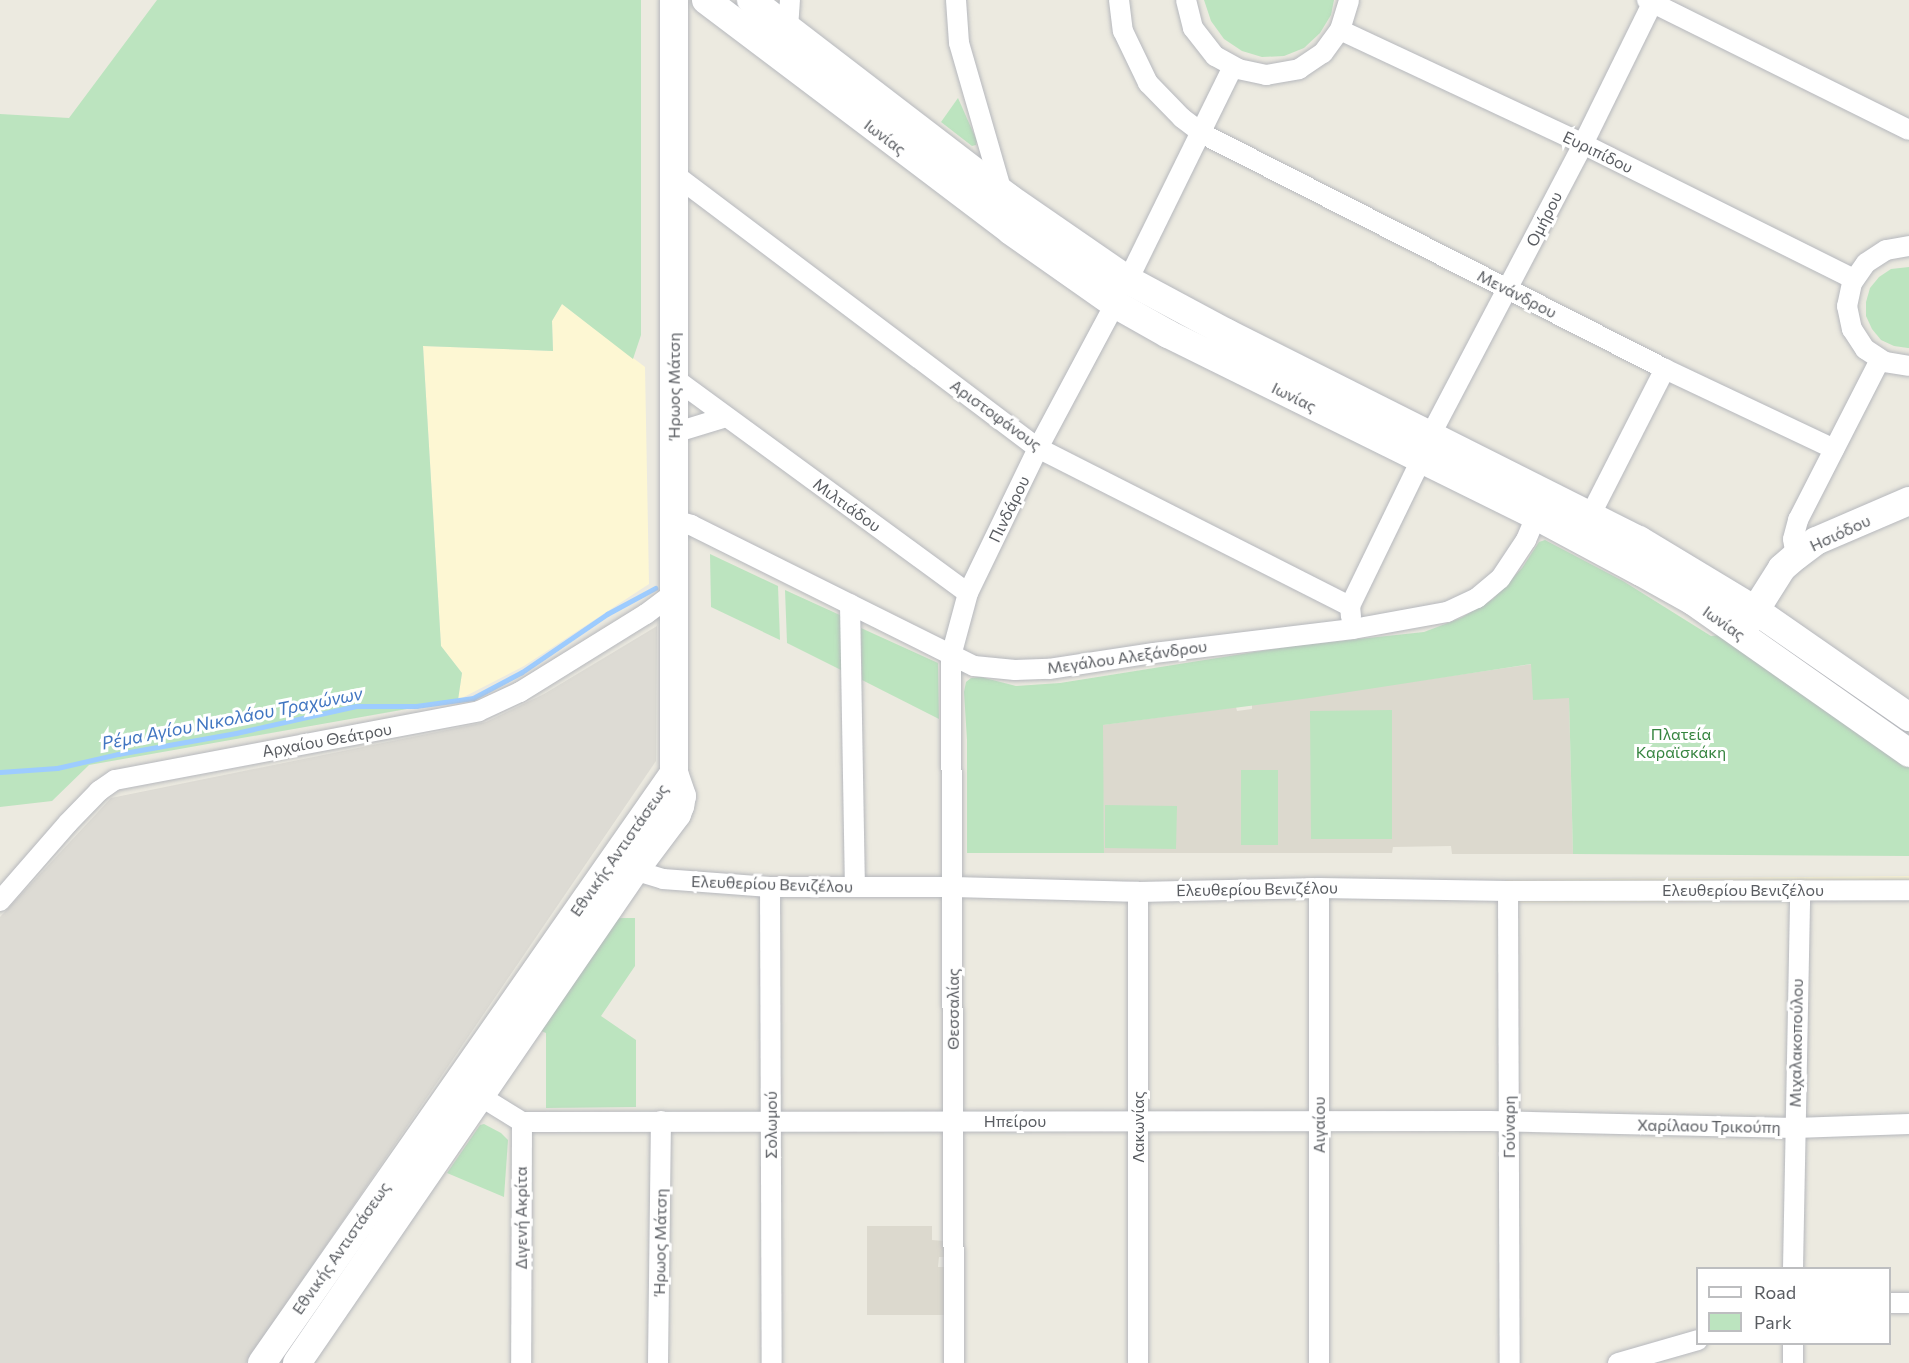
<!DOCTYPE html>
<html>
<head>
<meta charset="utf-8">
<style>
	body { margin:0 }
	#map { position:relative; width:1909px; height:1363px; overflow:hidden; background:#eceae0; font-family:Commissioner,sans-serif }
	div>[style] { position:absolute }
	.commercial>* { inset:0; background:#fdf7d3 }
	.industrial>* { inset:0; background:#dddbd4 }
	.education>* { inset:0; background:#dcd9ce }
	.green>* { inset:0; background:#bce4bf }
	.stream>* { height:5px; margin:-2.5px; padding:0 2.5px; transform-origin:2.5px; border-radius:2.5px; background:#9dccff }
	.roads { filter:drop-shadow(0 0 2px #b6b8bd) drop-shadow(0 0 2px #b6b8bd) }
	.street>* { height:20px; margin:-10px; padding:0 10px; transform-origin:10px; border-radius:10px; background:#fff }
	.secondary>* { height:28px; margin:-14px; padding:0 14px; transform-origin:14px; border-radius:14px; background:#fff }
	span { translate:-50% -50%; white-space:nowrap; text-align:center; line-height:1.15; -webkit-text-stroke:6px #fff; paint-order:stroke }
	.street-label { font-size:16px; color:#595c61 }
	.park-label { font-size:16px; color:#35843f }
	.water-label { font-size:18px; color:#4075c1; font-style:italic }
	.legend { position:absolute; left:1696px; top:1267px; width:195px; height:78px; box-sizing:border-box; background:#fff; border:2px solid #bdbec0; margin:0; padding:8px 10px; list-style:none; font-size:18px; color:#595c61 }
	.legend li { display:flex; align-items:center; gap:12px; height:30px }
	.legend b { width:30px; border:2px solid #bdbec0 }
</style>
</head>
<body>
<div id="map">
	<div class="commercial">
		<div style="clip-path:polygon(562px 304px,645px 367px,649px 584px,524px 666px,458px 700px,462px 673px,441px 646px,423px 346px,553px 351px,552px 321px)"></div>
		<div style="clip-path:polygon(1909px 876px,1909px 900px,1507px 903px,1506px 880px)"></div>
	</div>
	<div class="industrial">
		<div style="clip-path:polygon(657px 626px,656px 761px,246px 1363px,0 1363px,0 917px,111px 798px,486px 722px,544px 694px)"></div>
	</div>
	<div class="education">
		<div style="clip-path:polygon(1532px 664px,1569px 698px,1573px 854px,1452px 854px,1451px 846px,1393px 847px,1392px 853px,1104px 853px,1102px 725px,1236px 707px,1237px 711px,1252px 709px,1252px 705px)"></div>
		<div style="clip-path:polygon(867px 1226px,932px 1226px,932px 1240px,944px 1241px,944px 1257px,939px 1257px,938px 1267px,944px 1267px,944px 1315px,867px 1315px)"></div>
	</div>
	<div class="green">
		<div style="clip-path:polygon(157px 0,641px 0,641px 335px,633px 359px,562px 304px,552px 321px,553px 351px,423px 346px,441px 646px,462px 673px,458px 700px,89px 765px,52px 801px,0 807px,0 114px,69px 118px)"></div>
		<div style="clip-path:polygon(1334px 0,1331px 15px,1320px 33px,1304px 48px,1284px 56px,1262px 57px,1242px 51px,1224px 39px,1211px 21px,1204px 0)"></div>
		<div style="clip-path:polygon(958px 98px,977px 141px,976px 145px,972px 146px,941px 122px)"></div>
		<div style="clip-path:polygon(1909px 267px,1909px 348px,1908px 348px,1894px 346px,1881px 340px,1872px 329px,1866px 316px,1866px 302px,1870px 288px,1879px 277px,1891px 269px)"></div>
		<div style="clip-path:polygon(1545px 540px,1623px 581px,1711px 636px,1722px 635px,1909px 763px,1909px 856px,1573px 854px,1569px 698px,1533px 700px,1531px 664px,1310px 698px,1103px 725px,1104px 853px,967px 853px,967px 740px,964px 692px,966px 682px,971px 678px,981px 677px,1016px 686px,1060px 683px,1293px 646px,1424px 632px,1461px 618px,1493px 599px,1522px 568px,1539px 542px)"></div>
		<div style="clip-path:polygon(710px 554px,778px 586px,780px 640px,711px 607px)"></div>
		<div style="clip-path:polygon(785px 590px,842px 616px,843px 671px,787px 643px)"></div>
		<div style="clip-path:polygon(861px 628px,938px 663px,939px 719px,862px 680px)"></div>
		<div style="clip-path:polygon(1392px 710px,1392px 839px,1311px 839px,1310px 711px)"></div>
		<div style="clip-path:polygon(1241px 770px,1278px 770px,1278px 845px,1241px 845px)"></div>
		<div style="clip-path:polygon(1105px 805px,1177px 806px,1176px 849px,1105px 848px)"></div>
		<div style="clip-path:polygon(616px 918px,635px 918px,635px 966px,601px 1016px,636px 1040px,636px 1107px,546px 1108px,546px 1033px,539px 1030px)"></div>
		<div style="clip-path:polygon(484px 1124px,501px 1133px,508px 1140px,504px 1197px,447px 1173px,480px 1125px)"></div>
	</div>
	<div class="stream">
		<div style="left:0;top:772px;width:57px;rotate:-4deg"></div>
		<div style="left:57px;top:768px;width:63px;rotate:-12.9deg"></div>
		<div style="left:118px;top:754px;width:120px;rotate:-10.1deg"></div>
		<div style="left:236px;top:733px;width:123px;rotate:-12.7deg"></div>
		<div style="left:356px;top:706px;width:60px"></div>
		<div style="left:416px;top:706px;width:58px;rotate:-8deg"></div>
		<div style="left:473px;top:698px;width:55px;rotate:-28deg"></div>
		<div style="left:522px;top:672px;width:103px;rotate:-34.3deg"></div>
		<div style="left:607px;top:614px;width:55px;rotate:-28.4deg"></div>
	</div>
	<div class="roads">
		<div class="street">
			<div style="left:956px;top:0;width:43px;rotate:86deg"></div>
			<div style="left:959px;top:43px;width:155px;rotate:73.9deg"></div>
			<div style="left:1119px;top:0;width:31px;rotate:83deg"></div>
			<div style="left:1123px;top:31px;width:58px;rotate:64.3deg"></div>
			<div style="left:1148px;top:83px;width:49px;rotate:45.8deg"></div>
			<div style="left:1182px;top:118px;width:26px;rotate:37deg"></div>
			<div style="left:1203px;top:134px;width:518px;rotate:26.96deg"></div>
			<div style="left:1665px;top:369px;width:187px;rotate:25.3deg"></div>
			<div style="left:1186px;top:0;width:29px;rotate:76deg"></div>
			<div style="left:1193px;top:28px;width:36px;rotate:52deg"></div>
			<div style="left:1215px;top:56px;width:26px;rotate:29deg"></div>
			<div style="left:1238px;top:69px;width:29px;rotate:12deg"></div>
			<div style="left:1266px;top:75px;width:34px;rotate:-10deg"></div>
			<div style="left:1299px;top:69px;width:29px;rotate:-34deg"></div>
			<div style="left:1323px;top:53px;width:29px;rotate:-54deg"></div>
			<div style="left:1340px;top:30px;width:31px;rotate:-73deg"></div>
			<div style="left:1647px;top:0;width:292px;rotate:26.4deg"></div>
			<div style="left:788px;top:28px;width:28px;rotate:-86deg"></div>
			<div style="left:1340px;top:30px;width:268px;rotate:25.1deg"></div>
			<div style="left:1583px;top:144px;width:303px;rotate:26.5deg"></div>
			<div style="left:674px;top:174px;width:456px;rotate:37deg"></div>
			<div style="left:1038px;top:448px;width:350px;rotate:26.9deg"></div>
			<div style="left:1909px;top:246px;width:23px;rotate:170deg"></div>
			<div style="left:1886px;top:250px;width:24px;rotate:147deg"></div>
			<div style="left:1866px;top:263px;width:24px;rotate:125deg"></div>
			<div style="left:1852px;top:283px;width:24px;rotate:102deg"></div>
			<div style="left:1847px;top:306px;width:24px;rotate:78deg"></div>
			<div style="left:1852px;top:329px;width:24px;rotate:57deg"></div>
			<div style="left:1865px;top:349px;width:24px;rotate:33deg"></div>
			<div style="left:1885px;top:362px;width:24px;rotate:9deg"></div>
			<div style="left:1128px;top:280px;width:237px;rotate:-63.8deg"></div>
			<div style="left:674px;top:378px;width:364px;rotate:36.2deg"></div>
			<div style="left:674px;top:433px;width:54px;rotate:-17.1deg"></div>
			<div style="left:1430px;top:436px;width:330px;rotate:-62.3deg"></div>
			<div style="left:1583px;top:144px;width:161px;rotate:-63.8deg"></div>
			<div style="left:1591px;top:514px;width:163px;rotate:-63deg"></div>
			<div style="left:674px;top:520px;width:18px;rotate:16deg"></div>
			<div style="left:691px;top:525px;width:316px;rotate:26.5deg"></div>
			<div style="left:974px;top:666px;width:41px;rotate:5.6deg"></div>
			<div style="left:1015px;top:670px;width:34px;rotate:-2deg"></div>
			<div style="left:1049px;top:669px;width:106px;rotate:-8.7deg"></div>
			<div style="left:1154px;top:653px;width:200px;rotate:-6.9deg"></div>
			<div style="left:1353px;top:629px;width:96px;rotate:-10.3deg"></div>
			<div style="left:1447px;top:612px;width:33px;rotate:-25deg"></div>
			<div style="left:1477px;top:598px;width:30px;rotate:-40deg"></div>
			<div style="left:1500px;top:579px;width:47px;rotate:-56.3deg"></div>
			<div style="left:1526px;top:540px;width:39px;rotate:-67deg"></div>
			<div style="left:1796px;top:556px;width:17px;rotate:-100deg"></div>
			<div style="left:1793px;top:539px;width:20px;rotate:-75deg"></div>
			<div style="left:1798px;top:520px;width:180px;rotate:-62.9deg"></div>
			<div style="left:850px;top:604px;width:282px;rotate:89deg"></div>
			<div style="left:1351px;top:617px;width:11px;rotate:-95deg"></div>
			<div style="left:1350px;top:606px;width:162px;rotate:-64.1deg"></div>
			<div style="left:624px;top:867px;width:41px;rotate:17.1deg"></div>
			<div style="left:663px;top:879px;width:107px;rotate:4.3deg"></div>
			<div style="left:770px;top:887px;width:183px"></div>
			<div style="left:953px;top:887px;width:185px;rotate:1.5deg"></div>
			<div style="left:1138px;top:892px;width:181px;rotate:-1.3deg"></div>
			<div style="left:1319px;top:888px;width:189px;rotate:0.9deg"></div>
			<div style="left:1508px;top:891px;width:401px;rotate:-0.1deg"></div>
			<div style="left:770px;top:887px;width:476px;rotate:89.8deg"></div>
			<div style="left:1319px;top:888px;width:475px;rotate:90deg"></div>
			<div style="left:1508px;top:891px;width:472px;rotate:89.8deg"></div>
			<div style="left:1138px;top:892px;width:471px;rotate:90deg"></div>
			<div style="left:0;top:901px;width:103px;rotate:-48.9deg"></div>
			<div style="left:68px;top:823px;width:45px;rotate:-45.9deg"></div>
			<div style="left:99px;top:791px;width:19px;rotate:-35deg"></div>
			<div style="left:115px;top:780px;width:370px;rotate:-10.7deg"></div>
			<div style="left:479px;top:711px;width:45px;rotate:-24.9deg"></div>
			<div style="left:520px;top:692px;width:148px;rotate:-31.8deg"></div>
			<div style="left:646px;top:614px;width:35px;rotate:-37deg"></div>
			<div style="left:480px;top:1096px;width:49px;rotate:31.8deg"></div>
			<div style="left:522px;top:1122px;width:241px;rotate:90.2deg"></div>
			<div style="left:522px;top:1122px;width:968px;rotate:-0.06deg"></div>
			<div style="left:1490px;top:1121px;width:305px;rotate:1.3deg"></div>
			<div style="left:1795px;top:1128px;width:114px;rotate:-2deg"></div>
			<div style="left:1793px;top:1268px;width:378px;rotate:-88.9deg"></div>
			<div style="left:1890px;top:1303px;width:19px"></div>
			<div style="left:658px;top:1363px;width:242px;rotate:-89.3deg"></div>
			<div style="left:954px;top:1363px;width:707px;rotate:-90.24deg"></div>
			<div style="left:951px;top:656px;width:65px;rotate:-74.9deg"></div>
			<div style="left:968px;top:593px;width:161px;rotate:-64.2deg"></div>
			<div style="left:1038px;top:448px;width:163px;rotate:-61.9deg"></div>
			<div style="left:1618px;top:1363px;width:83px;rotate:-16deg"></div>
			<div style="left:1793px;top:1363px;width:19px;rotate:-90deg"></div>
		</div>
		<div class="secondary">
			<div style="left:706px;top:0;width:383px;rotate:37.1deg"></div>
			<div style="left:1011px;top:231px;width:127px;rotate:35.1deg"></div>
			<div style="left:1115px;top:304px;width:61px;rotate:29.5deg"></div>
			<div style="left:1168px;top:334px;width:411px;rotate:26.3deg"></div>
			<div style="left:1536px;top:516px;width:119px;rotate:28.1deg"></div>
			<div style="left:1641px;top:572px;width:60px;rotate:29.1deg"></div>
			<div style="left:1693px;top:601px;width:264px;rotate:35.1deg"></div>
			<div style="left:751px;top:0;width:325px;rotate:37.5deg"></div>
			<div style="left:1009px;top:198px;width:145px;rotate:34.6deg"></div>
			<div style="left:1128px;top:280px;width:112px;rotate:28.2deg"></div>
			<div style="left:1227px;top:333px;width:461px;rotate:26.7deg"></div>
			<div style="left:1639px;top:540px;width:135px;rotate:31.1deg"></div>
			<div style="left:1755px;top:610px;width:188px;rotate:34.8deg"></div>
			<div style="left:1746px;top:625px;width:67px;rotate:-57.7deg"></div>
			<div style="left:1782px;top:568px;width:18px;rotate:-41deg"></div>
			<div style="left:1796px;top:556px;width:25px;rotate:-37deg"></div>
			<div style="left:1816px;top:541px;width:101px;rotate:-23.3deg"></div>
			<div style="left:262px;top:1363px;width:720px;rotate:-55.07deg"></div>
			<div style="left:297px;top:1363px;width:598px;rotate:-55.57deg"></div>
			<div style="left:635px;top:870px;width:70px;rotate:-53.1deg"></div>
			<div style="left:677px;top:814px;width:9px;rotate:-69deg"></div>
			<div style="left:680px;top:806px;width:10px;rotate:-79deg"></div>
			<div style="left:682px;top:796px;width:24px;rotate:-109deg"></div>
			<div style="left:674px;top:773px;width:773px;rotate:-90deg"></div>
		</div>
	</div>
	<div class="street-label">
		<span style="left:885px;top:137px;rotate:37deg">Ιωνίας</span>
		<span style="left:1598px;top:152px;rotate:26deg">Ευριπίδου</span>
		<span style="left:1544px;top:219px;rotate:-63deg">Ομήρου</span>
		<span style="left:1517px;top:294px;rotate:27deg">Μενάνδρου</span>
		<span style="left:674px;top:386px;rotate:-90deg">Ήρωος Μάτση</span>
		<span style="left:1294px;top:397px;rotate:26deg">Ιωνίας</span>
		<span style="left:996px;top:415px;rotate:36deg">Αριστοφάνους</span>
		<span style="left:847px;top:505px;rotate:36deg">Μιλτιάδου</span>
		<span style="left:1009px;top:509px;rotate:-64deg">Πινδάρου</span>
		<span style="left:1840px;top:533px;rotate:-25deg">Ησιόδου</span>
		<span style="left:1724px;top:623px;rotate:35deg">Ιωνίας</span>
		<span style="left:1127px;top:657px;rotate:-8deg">Μεγάλου Αλεξάνδρου</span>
		<span style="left:327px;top:740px;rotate:-10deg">Αρχαίου Θεάτρου</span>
		<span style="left:619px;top:850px;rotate:-55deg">Εθνικής Αντιστάσεως</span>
		<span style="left:772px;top:884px;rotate:2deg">Ελευθερίου Βενιζέλου</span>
		<span style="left:1257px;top:889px;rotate:-1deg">Ελευθερίου Βενιζέλου</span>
		<span style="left:1743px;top:890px">Ελευθερίου Βενιζέλου</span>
		<span style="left:953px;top:1009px;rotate:-90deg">Θεσσαλίας</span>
		<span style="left:1796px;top:1043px;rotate:-89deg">Μιχαλακοπούλου</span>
		<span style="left:1015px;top:1121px">Ηπείρου</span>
		<span style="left:771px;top:1125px;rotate:-90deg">Σολωμού</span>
		<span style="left:1319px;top:1125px;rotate:-90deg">Αιγαίου</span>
		<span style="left:1709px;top:1126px;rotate:1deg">Χαρίλαου Τρικούπη</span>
		<span style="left:1138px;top:1127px;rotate:-90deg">Λακωνίας</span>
		<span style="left:1509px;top:1127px;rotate:-90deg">Γούναρη</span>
		<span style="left:521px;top:1218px;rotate:-90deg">Διγενή Ακρίτα</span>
		<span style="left:660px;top:1242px;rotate:-89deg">Ήρωος Μάτση</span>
		<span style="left:341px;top:1248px;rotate:-55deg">Εθνικής Αντιστάσεως</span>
	</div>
	<div class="park-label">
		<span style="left:1681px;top:743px">Πλατεία<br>Καραϊσκάκη</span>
	</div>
	<div class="water-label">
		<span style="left:232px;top:718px;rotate:-11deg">Ρέμα Αγίου Νικολάου Τραχώνων</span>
	</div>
	<ul class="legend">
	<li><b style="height:8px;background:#fff"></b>Road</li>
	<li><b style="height:16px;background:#bce4bf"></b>Park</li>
	</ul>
</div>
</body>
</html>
